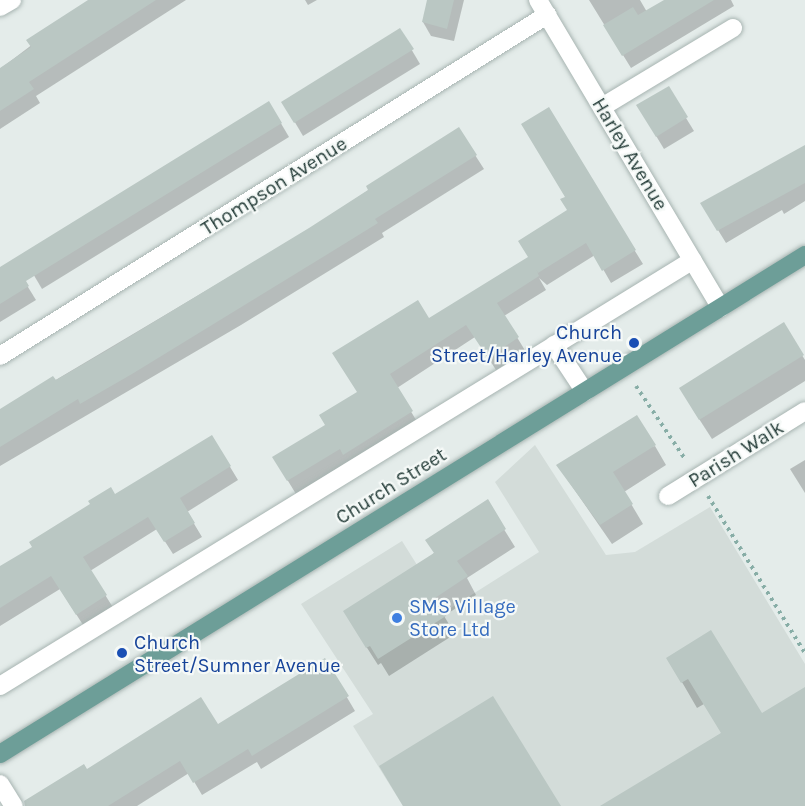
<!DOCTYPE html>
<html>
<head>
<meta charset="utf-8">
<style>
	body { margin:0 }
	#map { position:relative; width:805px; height:806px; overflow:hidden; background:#e4ecea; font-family:Karla,sans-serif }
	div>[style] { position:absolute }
	.built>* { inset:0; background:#d3dcd9 }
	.shadow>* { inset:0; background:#0003 }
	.building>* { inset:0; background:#bac7c3 }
	.path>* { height:4px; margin-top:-2px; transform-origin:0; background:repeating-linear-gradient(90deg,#87ada6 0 3px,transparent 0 7.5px) }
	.roads { filter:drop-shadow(0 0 2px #a7b4b1) drop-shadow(0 0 2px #a7b4b1) }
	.minor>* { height:18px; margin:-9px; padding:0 9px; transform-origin:9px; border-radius:9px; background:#fff }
	.major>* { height:18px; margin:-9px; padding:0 9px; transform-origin:9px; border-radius:9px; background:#6d9e98 }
	.dots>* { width:16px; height:16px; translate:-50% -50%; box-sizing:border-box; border:3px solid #f5f9f7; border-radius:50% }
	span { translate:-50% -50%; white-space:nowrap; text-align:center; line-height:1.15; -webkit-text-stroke:4.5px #f5f9f7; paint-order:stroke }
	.street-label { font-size:20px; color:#253d39 }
	.transit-label { font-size:20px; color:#164399 }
	.right { translate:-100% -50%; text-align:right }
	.left { translate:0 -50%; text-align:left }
	.shop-label { font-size:20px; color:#366cbe }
</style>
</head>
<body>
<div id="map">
	<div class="built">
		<div style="clip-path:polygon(535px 445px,606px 555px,635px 552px,710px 507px,805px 664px,805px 806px,403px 806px,353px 726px,373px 714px,301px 604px,402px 541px,446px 611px,539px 552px,495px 482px)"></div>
	</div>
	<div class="shadow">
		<div style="clip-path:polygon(91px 0,186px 0,36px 96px,40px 103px,0 129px,0 69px)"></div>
		<div style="clip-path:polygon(305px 0,317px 0,308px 5px)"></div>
		<div style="clip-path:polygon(429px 0,464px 0,454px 41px,431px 36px,423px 22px)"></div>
		<div style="clip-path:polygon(589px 0,640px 0,647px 12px,667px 0,731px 0,734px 6px,631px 68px)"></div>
		<div style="clip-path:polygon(400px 30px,420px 64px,303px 136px,283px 102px)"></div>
		<div style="clip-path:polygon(269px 103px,289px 137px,42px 289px,22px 255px)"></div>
		<div style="clip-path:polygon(638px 106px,686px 118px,694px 131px,664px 149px)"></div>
		<div style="clip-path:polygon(548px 110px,643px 264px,611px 283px,595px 255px,547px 285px,539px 278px,546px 290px,504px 316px,526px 352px,496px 370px,475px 337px,397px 388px,419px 425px,296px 494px,274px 458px,327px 425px,429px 320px,529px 258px,569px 211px)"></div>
		<div style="clip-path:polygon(459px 130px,484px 169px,382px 233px,384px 237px,241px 325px,0 466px,0 413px,310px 229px)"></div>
		<div style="clip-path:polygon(805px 146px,805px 201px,784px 214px,782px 210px,726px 243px,702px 204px)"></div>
		<div style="clip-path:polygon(15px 266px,36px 300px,0 322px,0 276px)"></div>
		<div style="clip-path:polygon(783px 325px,805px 360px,805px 381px,712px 439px,692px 408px)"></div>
		<div style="clip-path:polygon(212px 437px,238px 480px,187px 512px,202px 537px,173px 554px,157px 529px,90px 571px,114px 609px,85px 628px,60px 589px,0 626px,0 568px)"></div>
		<div style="clip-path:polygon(655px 446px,666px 465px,624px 492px,643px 524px,612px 544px,558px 466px)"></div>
		<div style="clip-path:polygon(805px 460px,805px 493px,790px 469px)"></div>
		<div style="clip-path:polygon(487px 502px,515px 547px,467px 578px,476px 595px,444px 616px,455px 634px,389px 676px,381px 663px,378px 665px,355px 629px)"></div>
		<div style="clip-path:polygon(668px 658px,761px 715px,805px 705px,805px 806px,603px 806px,722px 733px,704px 704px,697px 708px)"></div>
		<div style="clip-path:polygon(325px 660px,355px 711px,261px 769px,257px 762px,202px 795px,189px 773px,137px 806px,33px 806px,87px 771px,218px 726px)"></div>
	</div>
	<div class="building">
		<div style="clip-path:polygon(88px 0,156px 0,29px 82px,34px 89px,0 111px,0 68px,31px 47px,26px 40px)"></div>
		<div style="clip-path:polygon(427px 0,454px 0,447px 29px,422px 22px)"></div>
		<div style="clip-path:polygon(664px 0,714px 0,622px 56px,603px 25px,633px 7px,638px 15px)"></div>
		<div style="clip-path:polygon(400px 28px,414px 49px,294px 123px,281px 102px)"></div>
		<div style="clip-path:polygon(669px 86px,688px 117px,656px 137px,636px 105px)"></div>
		<div style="clip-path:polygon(269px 101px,282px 123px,26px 281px,29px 286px,0 304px,0 267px)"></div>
		<div style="clip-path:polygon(549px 107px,636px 250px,602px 271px,586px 243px,538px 273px,536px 269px,539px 276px,497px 303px,519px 337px,488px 358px,466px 325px,390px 374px,413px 411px,343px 455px,340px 449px,287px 481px,272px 457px,325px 425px,319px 415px,357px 392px,332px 353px,418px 300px,429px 318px,528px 257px,518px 241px,567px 210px,560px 199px,565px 197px,521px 124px)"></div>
		<div style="clip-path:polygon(459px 127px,477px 155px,375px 219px,378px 223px,336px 249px,132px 374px,80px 404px,78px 399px,0 447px,0 409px,53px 376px,56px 380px,106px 351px,309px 228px,368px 190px,366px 186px)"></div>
		<div style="clip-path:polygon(805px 145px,805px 183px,717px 231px,700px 203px)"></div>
		<div style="clip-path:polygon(784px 322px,804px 355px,699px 420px,679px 388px)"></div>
		<div style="clip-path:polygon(637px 415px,656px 445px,613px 472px,633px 504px,600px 525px,556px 465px)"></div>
		<div style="clip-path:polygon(212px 435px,231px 466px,180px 498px,195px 523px,164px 542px,148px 517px,83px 557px,107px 595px,76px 615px,51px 576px,0 608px,0 566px,32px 547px,29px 542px,90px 504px,88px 501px,111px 487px,115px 494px)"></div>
		<div style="clip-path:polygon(488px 499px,506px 529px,457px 561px,468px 576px,435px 598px,446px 616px,378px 659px,370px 646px,366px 648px,343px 611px,434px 553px,425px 540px)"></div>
		<div style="clip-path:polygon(711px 630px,762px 713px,805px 687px,805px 806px,600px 806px,721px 733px,688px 679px,681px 683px,666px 658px)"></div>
		<div style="clip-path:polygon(325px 658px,349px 696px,252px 756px,248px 749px,193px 783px,180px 761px,108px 806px,25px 806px,24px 801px,84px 764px,87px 769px,201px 697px,218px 724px)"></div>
		<div style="clip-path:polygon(493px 696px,561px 806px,403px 806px,379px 766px)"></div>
	</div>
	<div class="path">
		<div style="left:636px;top:386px;width:88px;rotate:56.1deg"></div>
		<div style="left:708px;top:496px;width:185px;rotate:58.3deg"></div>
	</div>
	<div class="roads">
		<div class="minor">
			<div style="left:538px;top:0;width:358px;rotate:59.3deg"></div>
			<div style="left:0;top:7px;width:14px;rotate:-30deg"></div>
			<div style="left:602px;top:107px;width:153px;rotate:-31.1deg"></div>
			<div style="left:554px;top:345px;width:56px;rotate:56.6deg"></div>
			<div style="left:0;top:356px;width:645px;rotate:-31.94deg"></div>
			<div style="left:668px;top:496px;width:161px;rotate:-31.8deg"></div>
			<div style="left:0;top:686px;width:813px;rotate:-31.58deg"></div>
			<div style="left:0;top:784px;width:26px;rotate:58deg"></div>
		</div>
		<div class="major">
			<div style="left:0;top:754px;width:947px;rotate:-31.79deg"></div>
		</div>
	</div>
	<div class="dots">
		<div style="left:634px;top:343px;background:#1a4fb4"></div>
		<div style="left:397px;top:618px;background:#3f7fe0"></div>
		<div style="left:122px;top:653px;background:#1a4fb4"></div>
	</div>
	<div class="street-label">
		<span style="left:630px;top:154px;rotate:59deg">Harley Avenue</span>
		<span style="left:274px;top:186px;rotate:-32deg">Thompson Avenue</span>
		<span style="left:736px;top:454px;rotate:-32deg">Parish Walk</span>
		<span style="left:391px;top:486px;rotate:-32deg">Church Street</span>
	</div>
	<div class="transit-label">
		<span class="right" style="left:622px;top:344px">Church<br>Street/Harley Avenue</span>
		<span class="left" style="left:134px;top:654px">Church<br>Street/Sumner Avenue</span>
	</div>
	<div class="shop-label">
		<span class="left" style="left:409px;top:618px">SMS Village<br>Store Ltd</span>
	</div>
</div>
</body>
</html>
